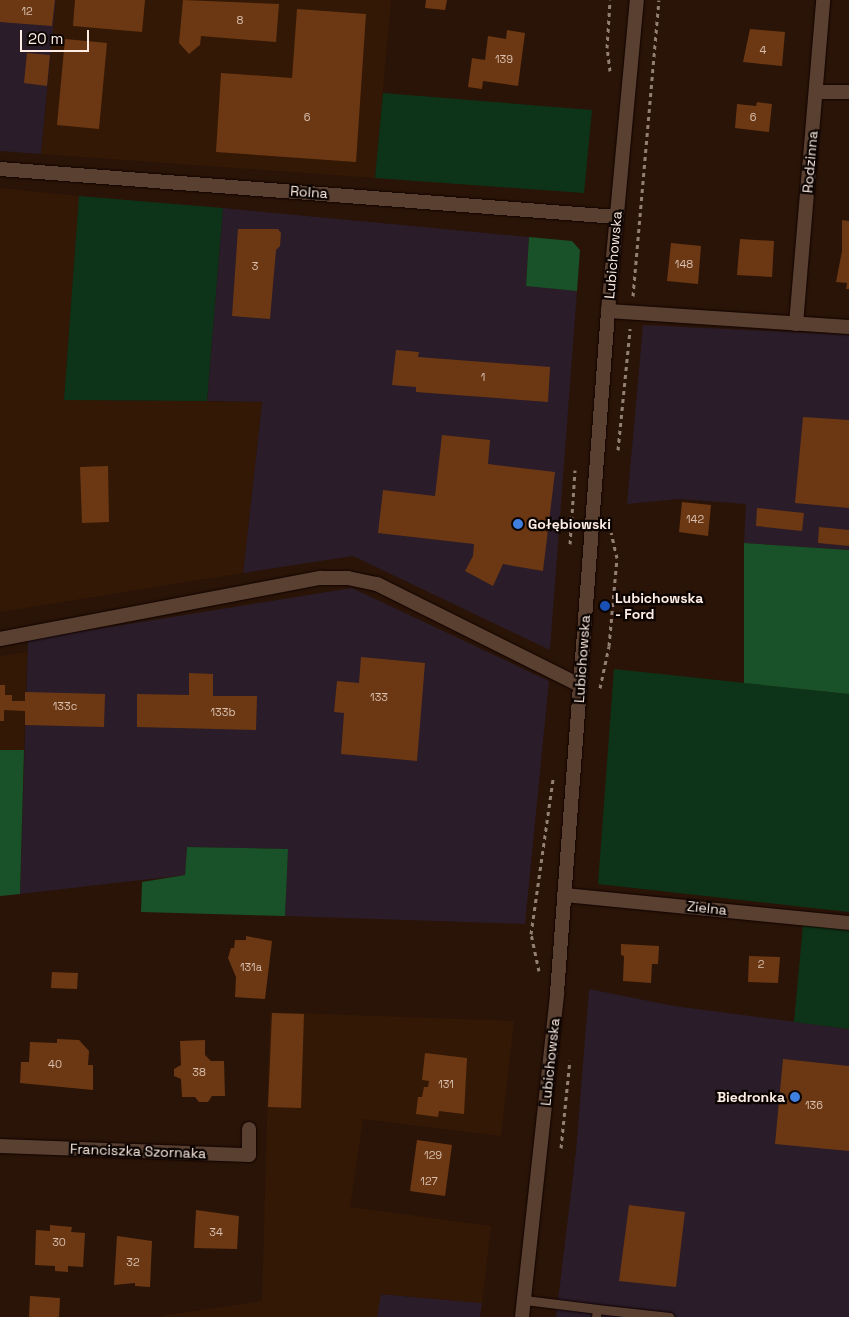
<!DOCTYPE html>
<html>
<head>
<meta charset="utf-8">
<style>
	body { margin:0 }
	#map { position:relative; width:849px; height:1317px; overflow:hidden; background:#2a1407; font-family:"Space Grotesk",sans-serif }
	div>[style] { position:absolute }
	.commercial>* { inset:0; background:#2a1c28 }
	.built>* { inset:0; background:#331806 }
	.green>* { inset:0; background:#0d3418 }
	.forest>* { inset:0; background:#195128 }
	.building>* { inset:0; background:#6c3813 }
	.path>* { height:3px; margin-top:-1.5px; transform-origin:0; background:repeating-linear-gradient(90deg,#938075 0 4px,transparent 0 8px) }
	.roads { filter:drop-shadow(0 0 1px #110200) drop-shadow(0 0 1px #110200) }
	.service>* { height:9px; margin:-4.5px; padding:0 4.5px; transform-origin:4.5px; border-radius:4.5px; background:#594031 }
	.minor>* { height:14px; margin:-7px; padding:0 7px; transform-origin:7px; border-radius:7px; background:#594031 }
	.tertiary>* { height:14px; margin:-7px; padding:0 7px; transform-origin:7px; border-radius:7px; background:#594031 }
	.dots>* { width:14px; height:14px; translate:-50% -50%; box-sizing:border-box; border:2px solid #0c0401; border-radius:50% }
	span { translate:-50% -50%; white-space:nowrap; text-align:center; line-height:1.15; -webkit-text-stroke:4.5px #0c0401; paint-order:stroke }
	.number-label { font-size:11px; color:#d8bfaf }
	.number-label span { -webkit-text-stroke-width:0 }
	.street-label { font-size:14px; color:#fcece3 }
	.poi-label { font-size:14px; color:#fcece3; font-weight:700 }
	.left { translate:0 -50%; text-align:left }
	.right { translate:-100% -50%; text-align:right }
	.scale { position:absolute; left:20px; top:30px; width:69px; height:22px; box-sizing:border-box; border:2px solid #fcece3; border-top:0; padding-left:6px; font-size:15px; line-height:18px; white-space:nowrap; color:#fcece3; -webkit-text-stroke:4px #0c0401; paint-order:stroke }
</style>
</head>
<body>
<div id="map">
	<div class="commercial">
		<div style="clip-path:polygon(0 0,56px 0,41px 154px,0 151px)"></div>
		<div style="clip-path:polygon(223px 208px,529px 237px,526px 285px,577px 291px,550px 650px,353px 556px,243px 573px,262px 402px,207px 401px)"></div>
		<div style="clip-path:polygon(643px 325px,849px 335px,849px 550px,744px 543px,746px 504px,679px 499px,627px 504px)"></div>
		<div style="clip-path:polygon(352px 588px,549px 681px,525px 924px,285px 916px,287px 849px,187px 847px,185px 875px,20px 894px,28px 640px)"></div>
		<div style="clip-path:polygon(589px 989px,674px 1006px,849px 1029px,849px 1317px,556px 1317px,576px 1151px)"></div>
		<div style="clip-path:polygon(380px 1294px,482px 1303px,480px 1317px,377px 1317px)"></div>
	</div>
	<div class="built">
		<div style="clip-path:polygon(56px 0,391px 0,375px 178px,41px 154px)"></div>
		<div style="clip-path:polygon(0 188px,79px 196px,64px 400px,262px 402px,243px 573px,0 612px)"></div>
		<div style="clip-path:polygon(27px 652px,24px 750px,0 750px,0 656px)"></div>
		<div style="clip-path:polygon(270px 1012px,514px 1021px,501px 1136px,363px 1119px,350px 1207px,491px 1226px,482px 1303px,381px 1294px,377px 1317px,154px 1317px,262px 1301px)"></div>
	</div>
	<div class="green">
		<div style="clip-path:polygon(383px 93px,592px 110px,584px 193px,375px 178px)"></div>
		<div style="clip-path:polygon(79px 196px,223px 208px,207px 401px,64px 400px)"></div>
		<div style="clip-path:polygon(614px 669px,849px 694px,849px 912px,598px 884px)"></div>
		<div style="clip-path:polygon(803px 925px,849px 930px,849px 1029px,794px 1022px)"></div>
	</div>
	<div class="forest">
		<div style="clip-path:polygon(529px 237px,572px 241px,580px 250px,577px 291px,526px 286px)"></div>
		<div style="clip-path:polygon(744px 543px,849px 550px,849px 694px,744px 683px)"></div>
		<div style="clip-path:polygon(0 750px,24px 750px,20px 894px,0 896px)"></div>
		<div style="clip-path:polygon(187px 847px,288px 849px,285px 916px,141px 912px,142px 882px,185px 875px)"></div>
	</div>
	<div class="building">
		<div style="clip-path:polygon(0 0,55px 0,52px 26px,0 22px)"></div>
		<div style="clip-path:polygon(75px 0,145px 0,142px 32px,73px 26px)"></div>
		<div style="clip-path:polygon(183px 0,279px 4px,276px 42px,201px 36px,200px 45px,189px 54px,179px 43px)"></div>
		<div style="clip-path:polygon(426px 0,447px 0,445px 10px,425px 8px)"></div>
		<div style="clip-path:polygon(297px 9px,366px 14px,356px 162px,216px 152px,221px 73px,292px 78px)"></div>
		<div style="clip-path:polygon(750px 29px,785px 32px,782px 66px,743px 62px)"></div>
		<div style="clip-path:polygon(507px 30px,525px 33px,518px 86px,483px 81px,482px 89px,468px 87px,472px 58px,485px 60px,488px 36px,506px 39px)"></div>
		<div style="clip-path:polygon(65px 39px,107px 43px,99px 129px,57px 125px)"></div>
		<div style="clip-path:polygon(27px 53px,50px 55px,47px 86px,24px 83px)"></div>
		<div style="clip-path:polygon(757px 102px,772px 104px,769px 132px,735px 128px,737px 104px,756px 106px)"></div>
		<div style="clip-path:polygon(842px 220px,849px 221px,849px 289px,846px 289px,847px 283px,836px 282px,842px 251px)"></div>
		<div style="clip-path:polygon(238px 229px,278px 229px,281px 233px,280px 246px,276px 250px,270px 319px,232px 316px)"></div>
		<div style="clip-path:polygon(740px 239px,774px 241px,772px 277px,737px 275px)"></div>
		<div style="clip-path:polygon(671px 243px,701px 246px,698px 284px,667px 281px)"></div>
		<div style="clip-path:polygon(396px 350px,419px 352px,418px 357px,550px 367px,548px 402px,416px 392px,416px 387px,392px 385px)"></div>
		<div style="clip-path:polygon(803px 417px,849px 420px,849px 508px,795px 503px)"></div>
		<div style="clip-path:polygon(442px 435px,490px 440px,488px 464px,555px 472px,543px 571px,503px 564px,493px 586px,465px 571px,473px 556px,474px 544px,378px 533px,383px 490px,435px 496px)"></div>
		<div style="clip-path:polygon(108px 466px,109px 522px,82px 523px,80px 467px)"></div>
		<div style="clip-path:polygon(682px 502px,711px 505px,708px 536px,679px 532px)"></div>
		<div style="clip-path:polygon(757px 508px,804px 513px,802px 531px,756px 526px)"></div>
		<div style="clip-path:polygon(819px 527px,849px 530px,849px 546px,818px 543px)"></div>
		<div style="clip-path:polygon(361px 657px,425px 663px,417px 761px,341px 754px,344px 713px,334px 712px,337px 681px,359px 683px)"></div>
		<div style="clip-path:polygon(189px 673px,213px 674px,213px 696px,257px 696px,256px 730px,137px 727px,137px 694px,189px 695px)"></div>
		<div style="clip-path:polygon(0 685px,5px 685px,5px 695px,12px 695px,12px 701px,25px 701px,25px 692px,105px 694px,104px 727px,25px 725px,25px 711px,4px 710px,4px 721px,0 721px)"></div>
		<div style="clip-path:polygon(246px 936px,272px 941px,265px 999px,235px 997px,236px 977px,228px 958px,231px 948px,234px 948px,235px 940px,246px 940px)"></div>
		<div style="clip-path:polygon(621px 944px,659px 946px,658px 964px,652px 964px,651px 983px,623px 981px,624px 956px,621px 955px)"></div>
		<div style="clip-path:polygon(749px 956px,780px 957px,778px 983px,748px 982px)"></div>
		<div style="clip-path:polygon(52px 972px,78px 973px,77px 989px,51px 988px)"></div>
		<div style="clip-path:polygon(272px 1013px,304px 1014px,301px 1108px,268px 1107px)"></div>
		<div style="clip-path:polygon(57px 1039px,79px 1040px,89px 1051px,88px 1065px,93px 1065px,93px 1090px,20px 1083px,21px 1062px,29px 1062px,30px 1042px,57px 1043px)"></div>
		<div style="clip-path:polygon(205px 1040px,205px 1055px,211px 1061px,224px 1061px,225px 1096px,212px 1096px,208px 1102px,199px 1102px,195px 1097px,182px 1097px,181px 1079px,174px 1076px,174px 1069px,181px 1065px,180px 1041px)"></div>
		<div style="clip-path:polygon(425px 1053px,467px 1058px,464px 1114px,439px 1111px,438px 1117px,416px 1114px,418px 1097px,422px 1097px,424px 1087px,428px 1087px,429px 1081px,422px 1080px)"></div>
		<div style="clip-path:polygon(783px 1059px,849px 1066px,849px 1151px,775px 1144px)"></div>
		<div style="clip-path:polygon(417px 1140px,452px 1145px,445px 1196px,410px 1191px)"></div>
		<div style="clip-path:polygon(629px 1205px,685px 1212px,676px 1287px,619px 1281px)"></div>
		<div style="clip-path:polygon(196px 1210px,239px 1216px,237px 1249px,194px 1248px)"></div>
		<div style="clip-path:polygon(50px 1225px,72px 1227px,71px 1232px,85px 1233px,83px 1267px,68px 1266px,68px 1272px,55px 1271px,55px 1266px,35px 1265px,36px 1230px,50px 1231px)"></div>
		<div style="clip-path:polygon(117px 1236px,152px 1241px,150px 1287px,135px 1286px,135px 1283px,114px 1285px)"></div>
		<div style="clip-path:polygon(30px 1296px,60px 1298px,59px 1317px,29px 1317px)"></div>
	</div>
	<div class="path">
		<div style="left:610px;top:71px;width:23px;rotate:-97deg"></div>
		<div style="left:607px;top:48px;width:48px;rotate:-86.4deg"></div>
		<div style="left:633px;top:296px;width:297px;rotate:-85deg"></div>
		<div style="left:618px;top:450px;width:122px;rotate:-84.3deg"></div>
		<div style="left:570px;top:544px;width:74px;rotate:-86.1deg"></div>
		<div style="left:600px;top:688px;width:43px;rotate:-77.9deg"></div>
		<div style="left:609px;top:646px;width:88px;rotate:-84.8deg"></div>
		<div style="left:617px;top:558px;width:26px;rotate:-103deg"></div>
		<div style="left:539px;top:971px;width:38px;rotate:-102deg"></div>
		<div style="left:531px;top:934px;width:156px;rotate:-81.9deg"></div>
		<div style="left:561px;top:1148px;width:88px;rotate:-84.2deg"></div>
	</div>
	<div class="roads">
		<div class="service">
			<div style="left:525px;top:1300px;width:73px;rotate:7.1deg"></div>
			<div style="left:597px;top:1309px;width:8px;rotate:97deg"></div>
			<div style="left:597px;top:1309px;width:73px;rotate:6.3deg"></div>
		</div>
		<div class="minor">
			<div style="left:817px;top:92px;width:32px"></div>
			<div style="left:0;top:169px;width:619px;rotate:4.45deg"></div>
			<div style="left:608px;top:311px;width:242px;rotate:3.8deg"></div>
			<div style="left:796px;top:324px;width:325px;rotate:-85.2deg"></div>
			<div style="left:0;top:639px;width:327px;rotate:-10.8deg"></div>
			<div style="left:321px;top:578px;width:27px"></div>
			<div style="left:348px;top:578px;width:30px;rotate:12deg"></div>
			<div style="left:377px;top:584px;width:227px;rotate:26.5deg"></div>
			<div style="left:564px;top:895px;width:286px;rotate:5.6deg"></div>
			<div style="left:0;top:1146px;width:249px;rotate:2.1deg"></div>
			<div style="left:249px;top:1155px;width:26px;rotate:-90deg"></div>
		</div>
		<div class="tertiary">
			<div style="left:522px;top:1317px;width:326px;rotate:-83.8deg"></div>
			<div style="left:557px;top:993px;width:684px;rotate:-85.72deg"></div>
			<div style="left:608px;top:311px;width:312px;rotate:-84.7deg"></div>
		</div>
	</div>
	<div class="dots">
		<div style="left:518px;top:524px;background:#3f7fe0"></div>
		<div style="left:605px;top:606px;background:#1a4fb4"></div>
		<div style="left:795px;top:1097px;background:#3f7fe0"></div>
	</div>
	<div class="number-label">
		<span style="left:27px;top:11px">12</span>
		<span style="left:240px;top:20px">8</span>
		<span style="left:763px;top:50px">4</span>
		<span style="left:504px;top:59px">139</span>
		<span style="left:307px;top:117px">6</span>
		<span style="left:753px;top:117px">6</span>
		<span style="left:684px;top:264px">148</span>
		<span style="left:255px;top:266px">3</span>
		<span style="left:483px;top:377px">1</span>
		<span style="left:695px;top:519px">142</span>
		<span style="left:379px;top:697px">133</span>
		<span style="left:65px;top:706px">133c</span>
		<span style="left:223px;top:712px">133b</span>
		<span style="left:761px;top:964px">2</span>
		<span style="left:251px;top:967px">131a</span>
		<span style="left:55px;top:1064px">40</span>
		<span style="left:199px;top:1072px">38</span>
		<span style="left:446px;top:1084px">131</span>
		<span style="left:814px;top:1105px">136</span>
		<span style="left:433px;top:1155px">129</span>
		<span style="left:429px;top:1181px">127</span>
		<span style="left:216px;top:1232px">34</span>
		<span style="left:59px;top:1242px">30</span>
		<span style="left:133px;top:1262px">32</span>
	</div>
	<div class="street-label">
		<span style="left:810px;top:162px;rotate:-85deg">Rodzinna</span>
		<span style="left:309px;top:192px;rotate:4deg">Rolna</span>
		<span style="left:613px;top:255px;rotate:-85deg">Lubichowska</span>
		<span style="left:582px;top:659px;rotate:-86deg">Lubichowska</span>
		<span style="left:707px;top:908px;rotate:6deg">Zielna</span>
		<span style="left:550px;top:1062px;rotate:-84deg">Lubichowska</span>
		<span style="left:138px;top:1151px;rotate:2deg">Franciszka Szornaka</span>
	</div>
	<div class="poi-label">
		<span class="left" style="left:528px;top:524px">Gołębiowski</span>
		<span class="left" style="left:615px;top:606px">Lubichowska<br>- Ford</span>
		<span class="right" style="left:785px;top:1097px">Biedronka</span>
	</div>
	<div class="scale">20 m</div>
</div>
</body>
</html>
